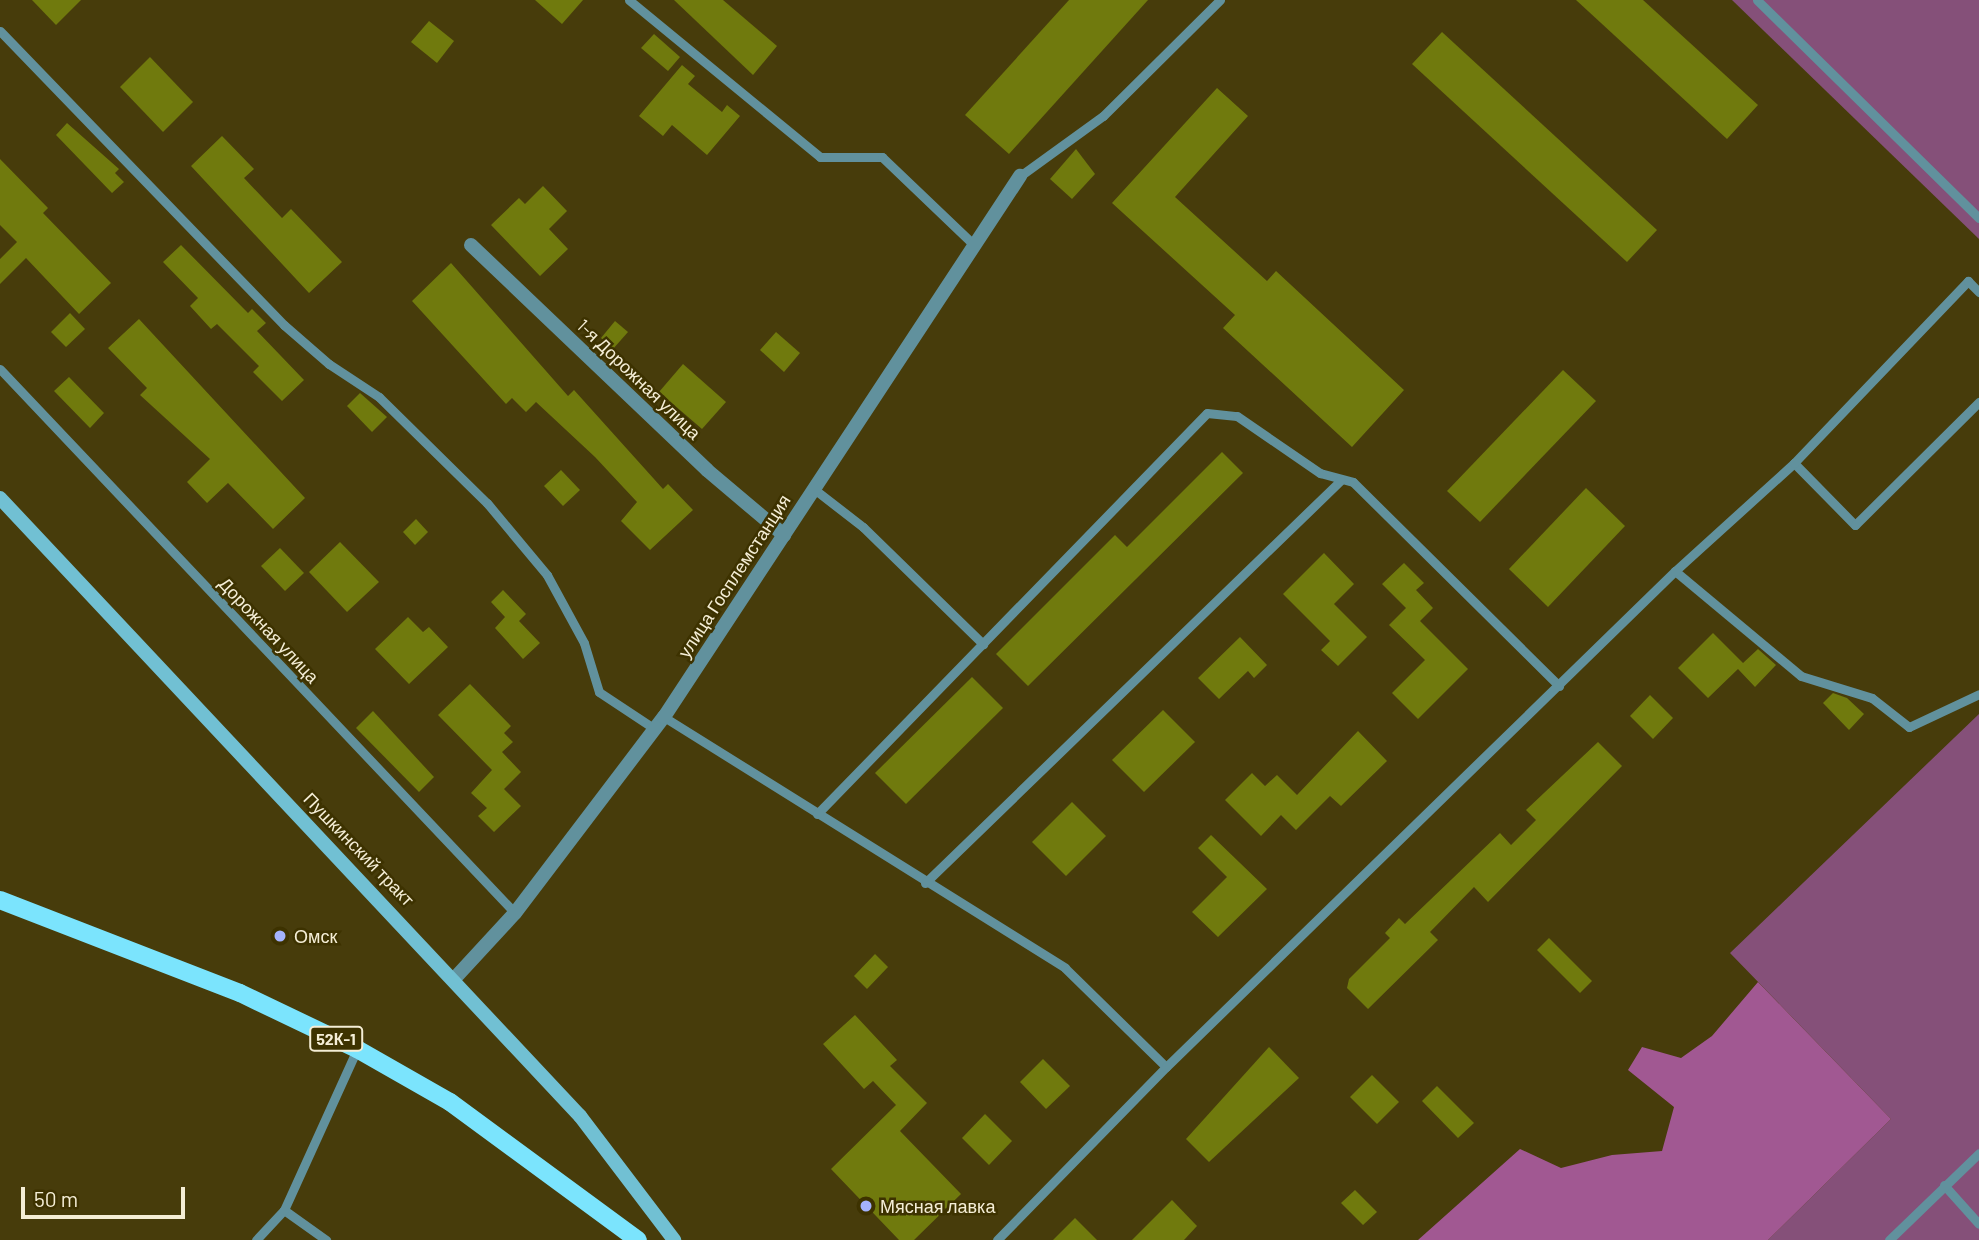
<!DOCTYPE html>
<html>
<head>
<meta charset="utf-8">
<style>
	body { margin:0 }
	#map { position:relative; width:1979px; height:1240px; overflow:hidden; background:#473c0b; font-family:Barlow,sans-serif }
	div>[style] { position:absolute }
	.green>* { inset:0; background:#855079 }
	.forest>* { inset:0; background:#a15892 }
	.building>* { inset:0; background:#707a0d }
	.service>* { height:9px; margin:-4.5px; padding:0 4.5px; transform-origin:4.5px; border-radius:4.5px; background:#61919d }
	.minor>* { height:14px; margin:-7px; padding:0 7px; transform-origin:7px; border-radius:7px; background:#61919d }
	.secondary>* { height:14px; margin:-7px; padding:0 7px; transform-origin:7px; border-radius:7px; background:#71c0d3 }
	.primary>* { height:18px; margin:-9px; padding:0 9px; transform-origin:9px; border-radius:9px; background:#7be4fd }
	.dots>* { width:19px; height:19px; translate:-50% -50%; box-sizing:border-box; border:4px solid #3d3200; border-radius:50% }
	span { translate:-50% -50%; white-space:nowrap; text-align:center; line-height:1.15; -webkit-text-stroke:5px #3d3200; paint-order:stroke }
	.shield-label span { padding:2px 5px; background:#3d3200; border:2px solid; border-radius:5px; -webkit-text-stroke-width:0 }
	.shield-label { font-size:16px; color:#f5eed6; font-weight:700 }
	.street-label { font-size:18px; color:#f5eed6 }
	.poi-label { font-size:18px; color:#f5eed6 }
	.left { translate:0 -50%; text-align:left }
	.scale { position:absolute; left:21px; top:1187px; width:164px; height:32px; box-sizing:border-box; border:4px solid #f5eed6; border-top:0; padding-left:9px; font-size:21px; line-height:24px; white-space:nowrap; color:#f5eed6; -webkit-text-stroke:5px #3d3200; paint-order:stroke }
</style>
</head>
<body>
<div id="map">
	<div class="green">
		<div style="clip-path:polygon(1732px 0,1979px 0,1979px 239px)"></div>
		<div style="clip-path:polygon(1979px 714px,1979px 1240px,1768px 1240px,1891px 1119px,1730px 953px)"></div>
	</div>
	<div class="forest">
		<div style="clip-path:polygon(1758px 982px,1891px 1119px,1768px 1240px,1418px 1240px,1520px 1149px,1561px 1168px,1612px 1155px,1662px 1151px,1674px 1107px,1628px 1070px,1642px 1047px,1681px 1058px,1712px 1036px)"></div>
	</div>
	<div class="building">
		<div style="clip-path:polygon(32px 0,81px 0,56px 25px)"></div>
		<div style="clip-path:polygon(535px 0,583px 0,562px 24px)"></div>
		<div style="clip-path:polygon(674px 0,723px 0,777px 46px,753px 75px)"></div>
		<div style="clip-path:polygon(1069px 0,1148px 0,1009px 154px,965px 115px)"></div>
		<div style="clip-path:polygon(1576px 0,1643px 0,1758px 105px,1727px 139px)"></div>
		<div style="clip-path:polygon(429px 21px,454px 41px,437px 63px,411px 42px)"></div>
		<div style="clip-path:polygon(1442px 32px,1657px 230px,1627px 262px,1412px 64px)"></div>
		<div style="clip-path:polygon(654px 34px,680px 57px,668px 71px,641px 48px)"></div>
		<div style="clip-path:polygon(150px 57px,193px 102px,163px 132px,120px 87px)"></div>
		<div style="clip-path:polygon(682px 65px,695px 76px,688px 84px,722px 112px,727px 105px,740px 116px,707px 155px,672px 125px,663px 136px,639px 116px)"></div>
		<div style="clip-path:polygon(1217px 88px,1248px 116px,1175px 197px,1267px 281px,1276px 271px,1404px 390px,1352px 447px,1223px 328px,1235px 315px,1112px 203px)"></div>
		<div style="clip-path:polygon(67px 123px,119px 169px,115px 173px,124px 182px,112px 193px,56px 135px)"></div>
		<div style="clip-path:polygon(222px 136px,254px 169px,244px 178px,282px 218px,291px 209px,342px 262px,309px 293px,191px 166px)"></div>
		<div style="clip-path:polygon(1076px 149px,1095px 174px,1072px 199px,1050px 179px)"></div>
		<div style="clip-path:polygon(0 159px,48px 208px,43px 213px,111px 283px,79px 314px,26px 258px,0 284px,0 259px,17px 242px,0 225px)"></div>
		<div style="clip-path:polygon(543px 186px,567px 211px,549px 229px,568px 249px,540px 276px,491px 225px,519px 198px,525px 204px)"></div>
		<div style="clip-path:polygon(181px 245px,248px 313px,252px 309px,266px 323px,257px 331px,304px 380px,282px 401px,253px 372px,259px 366px,217px 324px,211px 329px,190px 306px,198px 298px,163px 262px)"></div>
		<div style="clip-path:polygon(451px 263px,568px 396px,574px 390px,663px 489px,668px 484px,693px 510px,650px 550px,621px 521px,637px 502px,595px 457px,536px 402px,526px 412px,512px 398px,506px 404px,412px 301px)"></div>
		<div style="clip-path:polygon(70px 313px,85px 329px,66px 347px,51px 332px)"></div>
		<div style="clip-path:polygon(139px 319px,305px 498px,273px 529px,228px 483px,207px 503px,187px 482px,210px 459px,140px 395px,147px 388px,108px 348px)"></div>
		<div style="clip-path:polygon(615px 321px,628px 332px,613px 349px,601px 338px)"></div>
		<div style="clip-path:polygon(776px 332px,800px 353px,784px 372px,760px 350px)"></div>
		<div style="clip-path:polygon(683px 364px,726px 402px,702px 429px,659px 392px)"></div>
		<div style="clip-path:polygon(1563px 370px,1596px 401px,1480px 522px,1447px 491px)"></div>
		<div style="clip-path:polygon(69px 377px,104px 413px,90px 428px,54px 391px)"></div>
		<div style="clip-path:polygon(360px 393px,387px 417px,372px 432px,347px 406px)"></div>
		<div style="clip-path:polygon(1222px 452px,1243px 473px,1028px 686px,996px 654px,1115px 535px,1127px 547px)"></div>
		<div style="clip-path:polygon(561px 470px,580px 490px,563px 506px,544px 486px)"></div>
		<div style="clip-path:polygon(1586px 488px,1625px 526px,1548px 607px,1509px 569px)"></div>
		<div style="clip-path:polygon(416px 519px,428px 532px,415px 545px,403px 532px)"></div>
		<div style="clip-path:polygon(340px 542px,379px 582px,347px 612px,309px 572px)"></div>
		<div style="clip-path:polygon(280px 548px,304px 573px,285px 591px,261px 566px)"></div>
		<div style="clip-path:polygon(1324px 553px,1354px 584px,1334px 604px,1367px 637px,1338px 666px,1321px 650px,1330px 641px,1283px 594px)"></div>
		<div style="clip-path:polygon(1404px 563px,1424px 583px,1416px 590px,1433px 608px,1420px 621px,1468px 669px,1418px 719px,1392px 693px,1425px 660px,1389px 625px,1406px 608px,1382px 584px)"></div>
		<div style="clip-path:polygon(503px 590px,526px 614px,519px 621px,540px 643px,523px 659px,495px 628px,505px 617px,491px 602px)"></div>
		<div style="clip-path:polygon(408px 617px,423px 632px,429px 627px,448px 647px,409px 684px,375px 649px)"></div>
		<div style="clip-path:polygon(1713px 633px,1743px 663px,1758px 649px,1776px 665px,1755px 687px,1738px 669px,1708px 698px,1678px 668px)"></div>
		<div style="clip-path:polygon(1240px 637px,1267px 665px,1254px 678px,1248px 671px,1219px 699px,1198px 678px)"></div>
		<div style="clip-path:polygon(972px 677px,1003px 708px,906px 804px,875px 773px)"></div>
		<div style="clip-path:polygon(470px 684px,511px 726px,504px 733px,513px 742px,502px 752px,521px 772px,504px 789px,521px 806px,494px 832px,478px 816px,487px 808px,471px 793px,492px 770px,438px 715px)"></div>
		<div style="clip-path:polygon(1833px 693px,1847px 698px,1864px 714px,1849px 730px,1823px 703px)"></div>
		<div style="clip-path:polygon(1650px 695px,1673px 718px,1653px 739px,1630px 716px)"></div>
		<div style="clip-path:polygon(1163px 710px,1195px 742px,1144px 792px,1112px 760px)"></div>
		<div style="clip-path:polygon(373px 711px,434px 777px,419px 792px,356px 728px)"></div>
		<div style="clip-path:polygon(1358px 731px,1387px 761px,1341px 806px,1330px 796px,1296px 830px,1281px 815px,1261px 836px,1225px 800px,1252px 773px,1265px 786px,1277px 775px,1297px 795px)"></div>
		<div style="clip-path:polygon(1598px 742px,1622px 766px,1488px 902px,1474px 887px,1430px 932px,1438px 940px,1368px 1009px,1347px 988px,1349px 979px,1390px 938px,1385px 933px,1399px 918px,1405px 924px,1500px 833px,1511px 845px,1536px 820px,1526px 810px)"></div>
		<div style="clip-path:polygon(1072px 802px,1106px 836px,1066px 876px,1032px 842px)"></div>
		<div style="clip-path:polygon(1211px 835px,1267px 889px,1218px 937px,1192px 912px,1227px 877px,1198px 848px)"></div>
		<div style="clip-path:polygon(1549px 938px,1592px 981px,1580px 993px,1537px 950px)"></div>
		<div style="clip-path:polygon(875px 954px,888px 967px,867px 989px,854px 976px)"></div>
		<div style="clip-path:polygon(855px 1015px,897px 1060px,890px 1066px,927px 1103px,900px 1131px,961px 1194px,914px 1240px,899px 1240px,831px 1169px,896px 1105px,873px 1081px,864px 1089px,823px 1044px)"></div>
		<div style="clip-path:polygon(1269px 1047px,1299px 1078px,1209px 1162px,1186px 1139px)"></div>
		<div style="clip-path:polygon(1043px 1059px,1070px 1086px,1046px 1109px,1020px 1082px)"></div>
		<div style="clip-path:polygon(1372px 1075px,1399px 1102px,1377px 1124px,1350px 1097px)"></div>
		<div style="clip-path:polygon(1437px 1086px,1474px 1123px,1458px 1138px,1422px 1101px)"></div>
		<div style="clip-path:polygon(985px 1114px,1012px 1141px,989px 1165px,962px 1138px)"></div>
		<div style="clip-path:polygon(1355px 1190px,1377px 1212px,1363px 1225px,1341px 1203px)"></div>
		<div style="clip-path:polygon(1172px 1200px,1197px 1226px,1184px 1240px,1132px 1240px)"></div>
		<div style="clip-path:polygon(1075px 1218px,1097px 1240px,1053px 1240px)"></div>
	</div>
	<div class="service">
		<div style="left:629px;top:0;width:247px;rotate:39.4deg"></div>
		<div style="left:820px;top:157px;width:62px"></div>
		<div style="left:882px;top:157px;width:129px;rotate:43.7deg"></div>
		<div style="left:1757px;top:0;width:311px;rotate:44.5deg"></div>
		<div style="left:0;top:31px;width:409px;rotate:46deg"></div>
		<div style="left:284px;top:325px;width:60px;rotate:40.9deg"></div>
		<div style="left:329px;top:364px;width:60px;rotate:33.4deg"></div>
		<div style="left:379px;top:397px;width:151px;rotate:44.5deg"></div>
		<div style="left:487px;top:503px;width:94px;rotate:50.2deg"></div>
		<div style="left:547px;top:575px;width:77px;rotate:61.4deg"></div>
		<div style="left:584px;top:643px;width:51px;rotate:73deg"></div>
		<div style="left:599px;top:692px;width:67px;rotate:33.5deg"></div>
		<div style="left:1020px;top:176px;width:102px;rotate:-35.9deg"></div>
		<div style="left:1103px;top:116px;width:165px;rotate:-44.8deg"></div>
		<div style="left:0;top:369px;width:749px;rotate:46.57deg"></div>
		<div style="left:1794px;top:463px;width:87px;rotate:45.5deg"></div>
		<div style="left:1855px;top:525px;width:175px;rotate:-44.8deg"></div>
		<div style="left:814px;top:489px;width:62px;rotate:37.8deg"></div>
		<div style="left:863px;top:527px;width:168px;rotate:44.3deg"></div>
		<div style="left:1675px;top:571px;width:164px;rotate:39.8deg"></div>
		<div style="left:1801px;top:676px;width:74px;rotate:17.2deg"></div>
		<div style="left:1872px;top:698px;width:47px;rotate:38.1deg"></div>
		<div style="left:1909px;top:727px;width:77px;rotate:-25.2deg"></div>
		<div style="left:664px;top:717px;width:473px;rotate:32deg"></div>
		<div style="left:1065px;top:968px;width:141px;rotate:44.4deg"></div>
		<div style="left:817px;top:814px;width:559px;rotate:-45.8deg"></div>
		<div style="left:1207px;top:413px;width:30px;rotate:6deg"></div>
		<div style="left:1237px;top:416px;width:101px;rotate:34.5deg"></div>
		<div style="left:1320px;top:473px;width:34px;rotate:15deg"></div>
		<div style="left:1353px;top:482px;width:290px;rotate:44.7deg"></div>
		<div style="left:925px;top:883px;width:579px;rotate:-44.09deg"></div>
		<div style="left:1944px;top:1185px;width:52px;rotate:48.1deg"></div>
		<div style="left:284px;top:1210px;width:52px;rotate:35.5deg"></div>
		<div style="left:256px;top:1240px;width:41px;rotate:-47deg"></div>
		<div style="left:284px;top:1210px;width:177px;rotate:-65.6deg"></div>
		<div style="left:997px;top:1240px;width:242px;rotate:-45.7deg"></div>
		<div style="left:1166px;top:1067px;width:711px;rotate:-44.26deg"></div>
		<div style="left:1675px;top:571px;width:161px;rotate:-42.2deg"></div>
		<div style="left:1794px;top:463px;width:252px;rotate:-46.3deg"></div>
		<div style="left:1968px;top:281px;width:16px;rotate:45deg"></div>
		<div style="left:1889px;top:1240px;width:125px;rotate:-44deg"></div>
	</div>
	<div class="minor">
		<div style="left:471px;top:245px;width:326px;rotate:43.6deg"></div>
		<div style="left:707px;top:470px;width:101px;rotate:40.2deg"></div>
		<div style="left:455px;top:978px;width:88px;rotate:-47.3deg"></div>
		<div style="left:515px;top:913px;width:246px;rotate:-52.8deg"></div>
		<div style="left:664px;top:717px;width:648px;rotate:-56.65deg"></div>
	</div>
	<div class="secondary">
		<div style="left:0;top:498px;width:848px;rotate:46.82deg"></div>
		<div style="left:580px;top:1116px;width:156px;rotate:52.8deg"></div>
	</div>
	<div class="primary">
		<div style="left:0;top:900px;width:257px;rotate:21.2deg"></div>
		<div style="left:240px;top:993px;width:130px;rotate:25.6deg"></div>
		<div style="left:357px;top:1049px;width:107px;rotate:29.7deg"></div>
		<div style="left:450px;top:1102px;width:233px;rotate:36.3deg"></div>
	</div>
	<div class="dots">
		<div style="left:280px;top:936px;background:#a4b2fc"></div>
		<div style="left:866px;top:1206px;background:#a4b2fc"></div>
	</div>
	<div class="shield-label">
		<span style="left:336px;top:1039px">52К-1</span>
	</div>
	<div class="street-label">
		<span style="left:639px;top:379px;rotate:44deg">1-я Дорожная улица</span>
		<span style="left:734px;top:576px;rotate:-57deg">улица Госплемстанция</span>
		<span style="left:269px;top:630px;rotate:47deg">Дорожная улица</span>
		<span style="left:359px;top:849px;rotate:46deg">Пушкинский тракт</span>
	</div>
	<div class="poi-label">
		<span class="left" style="left:294px;top:936px">Омск</span>
		<span class="left" style="left:880px;top:1206px">Мясная лавка</span>
	</div>
	<div class="scale">50 m</div>
</div>
</body>
</html>
